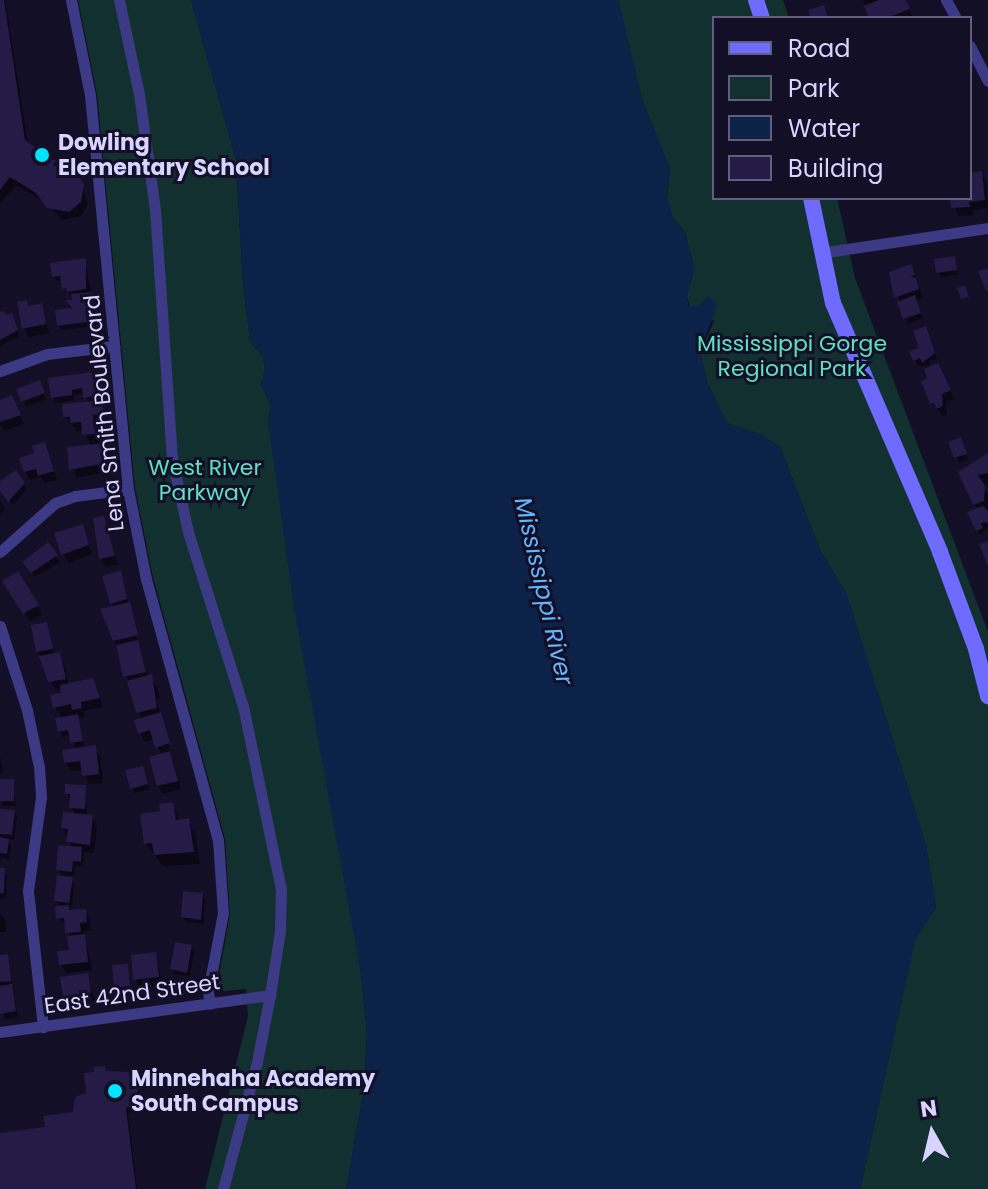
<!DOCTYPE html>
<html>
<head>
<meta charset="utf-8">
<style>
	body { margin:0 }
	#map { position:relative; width:988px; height:1189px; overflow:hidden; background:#130f26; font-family:Poppins,sans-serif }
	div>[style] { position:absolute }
	.green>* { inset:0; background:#12302f }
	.water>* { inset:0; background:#0c2248 }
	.shadow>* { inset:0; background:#0007 }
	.building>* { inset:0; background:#241b47 }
	.street>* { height:11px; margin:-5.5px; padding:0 5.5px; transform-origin:5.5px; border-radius:5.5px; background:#3d3a85 }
	.secondary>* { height:16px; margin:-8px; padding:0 8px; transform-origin:8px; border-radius:8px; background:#6f6bff }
	.dots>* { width:22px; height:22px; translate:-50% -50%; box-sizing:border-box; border:4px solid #130f26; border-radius:50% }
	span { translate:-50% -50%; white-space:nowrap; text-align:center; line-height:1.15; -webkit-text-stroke:6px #130f26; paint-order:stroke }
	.poi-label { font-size:22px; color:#d9d4ff; font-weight:700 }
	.left { translate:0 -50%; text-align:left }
	.park-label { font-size:22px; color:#5fe0c0 }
	.street-label { font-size:22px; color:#d9d4ff }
	.water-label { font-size:24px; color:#62b6ff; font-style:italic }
	.legend { position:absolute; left:712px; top:16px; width:260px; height:184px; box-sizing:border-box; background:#130f26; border:2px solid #625e7d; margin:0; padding:10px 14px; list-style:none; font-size:24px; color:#d9d4ff }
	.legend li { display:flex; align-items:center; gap:16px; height:40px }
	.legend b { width:40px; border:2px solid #625e7d }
	.north { position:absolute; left:892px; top:1093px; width:80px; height:80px; -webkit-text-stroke:6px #130f26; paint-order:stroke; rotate:352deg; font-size:22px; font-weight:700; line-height:32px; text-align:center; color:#d9d4ff }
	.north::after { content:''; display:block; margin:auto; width:28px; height:36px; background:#d9d4ff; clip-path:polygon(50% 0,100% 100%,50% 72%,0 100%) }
</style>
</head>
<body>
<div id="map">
	<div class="green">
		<div style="clip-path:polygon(78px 0,191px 0,236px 160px,243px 284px,250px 341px,263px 357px,265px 371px,261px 384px,271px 407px,268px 422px,361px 973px,367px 1034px,364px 1090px,346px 1189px,205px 1189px,248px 1016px,246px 989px,216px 992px,230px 914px,225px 839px,153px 577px,135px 488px,97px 94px)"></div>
		<div style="clip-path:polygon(618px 0,783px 0,789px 18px,714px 18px,714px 198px,837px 198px,855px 278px,988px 632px,988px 1189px,860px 1189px,915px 939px,936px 908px,926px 845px,846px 593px,820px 550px,780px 447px,760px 434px,727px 423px,707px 382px,700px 352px,714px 321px,700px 305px,690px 307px,687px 296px,694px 268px,685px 232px,673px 218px,667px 199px,670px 169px,642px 99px)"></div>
	</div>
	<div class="water">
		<div style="clip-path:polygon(191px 0,618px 0,642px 99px,670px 169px,667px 199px,673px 218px,685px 232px,694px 268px,687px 296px,689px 307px,700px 305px,708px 296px,717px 305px,700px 352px,707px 382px,727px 423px,760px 434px,780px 447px,820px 550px,846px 593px,926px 845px,936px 908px,915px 940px,860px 1189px,346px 1189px,364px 1090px,367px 1034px,361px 973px,294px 608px,268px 422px,271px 407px,261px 384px,265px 371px,263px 357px,250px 341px,243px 284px,236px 160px)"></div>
	</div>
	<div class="shadow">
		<div style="clip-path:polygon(0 0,5px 0,28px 144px,80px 180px,88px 204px,81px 216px,62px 220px,43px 201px,16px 185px,0 204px)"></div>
		<div style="clip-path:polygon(863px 0,905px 0,913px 18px,871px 18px)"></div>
		<div style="clip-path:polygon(981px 174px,986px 182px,988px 208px,973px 210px,974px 215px,958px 216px,952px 198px,970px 198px,970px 175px)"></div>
		<div style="clip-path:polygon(954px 258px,958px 275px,941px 277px,938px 272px)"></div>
		<div style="clip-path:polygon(85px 260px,97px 326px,62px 330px,59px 325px,71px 310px,68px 302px,74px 301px,62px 281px,57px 281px,54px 276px)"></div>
		<div style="clip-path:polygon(891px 274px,915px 275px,923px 298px,916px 300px,923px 318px,908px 324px)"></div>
		<div style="clip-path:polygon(26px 302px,29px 308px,40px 305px,49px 333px,29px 337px,24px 328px)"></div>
		<div style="clip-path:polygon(0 316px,14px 321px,19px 336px,0 346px)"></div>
		<div style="clip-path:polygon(928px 334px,937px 359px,929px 361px,931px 365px,918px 366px,915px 360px)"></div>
		<div style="clip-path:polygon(92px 374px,98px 404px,106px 413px,107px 423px,97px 423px,99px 445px,104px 445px,109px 454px,111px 471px,76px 478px,69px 449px,91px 446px,84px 431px,77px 431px,65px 417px,89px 405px,85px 393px,74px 395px,74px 400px,56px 403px,53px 397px)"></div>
		<div style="clip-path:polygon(942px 374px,954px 399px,946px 402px,947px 415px,943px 416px,931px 403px,930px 380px)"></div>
		<div style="clip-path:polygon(42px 388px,46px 399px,26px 407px,23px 401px)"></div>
		<div style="clip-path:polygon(0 401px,16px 406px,24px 424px,4px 431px,0 425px)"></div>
		<div style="clip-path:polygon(951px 443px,963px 445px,968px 459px,959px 463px)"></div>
		<div style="clip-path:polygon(44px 445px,57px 480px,45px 483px,41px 477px,30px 480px,25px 471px)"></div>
		<div style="clip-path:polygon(988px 456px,988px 484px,982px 486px,988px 496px,988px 510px,984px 511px,988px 527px,980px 535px,969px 514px,979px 510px,975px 504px,978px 459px)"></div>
		<div style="clip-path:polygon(0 484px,24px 484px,27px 490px,12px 505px)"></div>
		<div style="clip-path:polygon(0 502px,5px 509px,0 515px)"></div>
		<div style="clip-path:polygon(103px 518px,118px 564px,106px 567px,101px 558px)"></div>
		<div style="clip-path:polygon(82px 527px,92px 554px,68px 563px,56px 534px)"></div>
		<div style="clip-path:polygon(47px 545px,60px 562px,35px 577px,28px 567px)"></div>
		<div style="clip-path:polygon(120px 572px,148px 678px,156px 685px,160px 698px,156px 699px,181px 789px,163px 794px,158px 786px,162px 756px,155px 739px,145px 742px,140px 733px,142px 720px,114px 640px,112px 603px)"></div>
		<div style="clip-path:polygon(17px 574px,42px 614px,30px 621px,10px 591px)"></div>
		<div style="clip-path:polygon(46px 624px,55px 655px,59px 654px,64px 663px,69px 685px,97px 689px,103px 707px,84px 711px,85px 717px,78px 718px,85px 749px,94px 748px,100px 756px,103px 783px,89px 784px,83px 770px,71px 771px,66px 763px,65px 751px,76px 750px,71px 735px,63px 737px,60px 731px,62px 719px,55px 707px,64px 695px,62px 689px,55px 690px,38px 651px)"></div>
		<div style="clip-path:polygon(0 756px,3px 773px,0 773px)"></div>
		<div style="clip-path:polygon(145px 773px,149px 789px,135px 793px,132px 788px)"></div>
		<div style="clip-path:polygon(0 781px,13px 781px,16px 806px,3px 806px)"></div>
		<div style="clip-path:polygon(85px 787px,87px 816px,92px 817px,97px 826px,94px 853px,84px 852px,83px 867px,75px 866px,74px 876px,70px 876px,74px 884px,72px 907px,67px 907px,71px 912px,85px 911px,90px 920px,91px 931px,84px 931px,92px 970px,66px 973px,61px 965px,71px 952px,71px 938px,67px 927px,58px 918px,60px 908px,56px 900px,62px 877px,58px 870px,72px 848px,63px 828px,75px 815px,67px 793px)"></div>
		<div style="clip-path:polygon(172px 804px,180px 822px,188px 821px,195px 833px,200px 864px,163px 866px,146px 844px,162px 813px)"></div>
		<div style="clip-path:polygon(0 811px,13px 812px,17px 817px,14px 840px,7px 839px,11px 846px,9px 859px,1px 857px,0 862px)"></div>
		<div style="clip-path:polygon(0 870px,7px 875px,6px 898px,0 898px)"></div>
		<div style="clip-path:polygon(202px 895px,205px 900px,203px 924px,186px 922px,183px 917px)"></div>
		<div style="clip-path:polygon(0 913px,6px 921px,6px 932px,0 932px)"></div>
		<div style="clip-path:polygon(191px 947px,194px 952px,190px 977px,175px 974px,172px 969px)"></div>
		<div style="clip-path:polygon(155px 954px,163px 985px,140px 988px,135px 979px)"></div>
		<div style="clip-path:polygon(7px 956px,18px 1017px,5px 1019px,0 1001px,0 957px)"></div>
		<div style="clip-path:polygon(127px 966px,132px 992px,119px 993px,116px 987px)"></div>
		<div style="clip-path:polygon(87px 975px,95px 1001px,70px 1005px,65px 996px)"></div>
		<div style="clip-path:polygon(104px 1068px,107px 1073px,138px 1086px,140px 1095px,134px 1111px,128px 1113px,137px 1189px,2px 1189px,0 1135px,47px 1129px,75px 1114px,96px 1074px)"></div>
	</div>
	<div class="building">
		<div style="clip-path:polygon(0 0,4px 0,25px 140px,56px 161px,53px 165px,76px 173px,84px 184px,81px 202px,69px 212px,47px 208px,36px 193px,10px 177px,0 190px)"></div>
		<div style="clip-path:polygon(879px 0,906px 0,910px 9px,887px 18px,869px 18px,864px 6px)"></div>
		<div style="clip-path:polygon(824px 5px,828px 18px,811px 18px,808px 10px)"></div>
		<div style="clip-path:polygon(982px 171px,985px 200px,969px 202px,970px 207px,951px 208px,950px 198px,970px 198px,970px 173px)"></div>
		<div style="clip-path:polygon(955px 256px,957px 270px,936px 273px,934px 259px)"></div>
		<div style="clip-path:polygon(86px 258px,86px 289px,67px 292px,66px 288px,62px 289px,60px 276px,52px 277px,50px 263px)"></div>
		<div style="clip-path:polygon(911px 264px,915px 275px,910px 277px,916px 278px,919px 289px,894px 298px,889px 272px)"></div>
		<div style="clip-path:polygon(988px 268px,988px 290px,986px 291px,978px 271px)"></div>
		<div style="clip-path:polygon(965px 285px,969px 297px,961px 299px,957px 288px)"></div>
		<div style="clip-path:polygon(92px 292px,95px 321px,57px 326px,55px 310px,72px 308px,65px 300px,72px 300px,71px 294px)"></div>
		<div style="clip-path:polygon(915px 295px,921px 313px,903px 319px,897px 302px)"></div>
		<div style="clip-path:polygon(27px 300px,28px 306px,42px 303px,46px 324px,22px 329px,17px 302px)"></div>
		<div style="clip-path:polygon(4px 311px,6px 315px,12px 313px,18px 330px,0 340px,0 312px)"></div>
		<div style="clip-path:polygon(926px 326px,935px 353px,922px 363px,920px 358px,913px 361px,909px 351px,919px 348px,913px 331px)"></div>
		<div style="clip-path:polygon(938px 363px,951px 390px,942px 394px,943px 406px,936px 409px,934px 403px,930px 404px,921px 381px,927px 378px,924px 369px)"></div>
		<div style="clip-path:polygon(93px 372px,96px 396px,83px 398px,82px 388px,72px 390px,72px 395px,51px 398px,48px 378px)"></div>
		<div style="clip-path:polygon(40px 380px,45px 393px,21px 402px,16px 389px)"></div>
		<div style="clip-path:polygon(12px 395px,21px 415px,0 422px,0 400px)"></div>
		<div style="clip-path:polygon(92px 401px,102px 402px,103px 414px,93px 415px,95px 434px,82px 435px,81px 422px,70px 423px,70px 417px,63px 417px,62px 404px)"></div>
		<div style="clip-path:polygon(961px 437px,967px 454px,954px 458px,948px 442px)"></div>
		<div style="clip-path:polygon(45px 442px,54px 471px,38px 476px,36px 469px,24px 472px,19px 458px,34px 453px,32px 446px)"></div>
		<div style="clip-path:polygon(105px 443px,107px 463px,69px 470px,67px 447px)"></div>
		<div style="clip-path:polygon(988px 453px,988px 473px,978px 475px,985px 486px,984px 501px,973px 505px,958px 472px)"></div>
		<div style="clip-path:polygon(16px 470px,25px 483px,8px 502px,0 491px,0 481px)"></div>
		<div style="clip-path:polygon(983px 506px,988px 511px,988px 522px,981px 523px,983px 528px,976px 531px,967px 512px)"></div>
		<div style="clip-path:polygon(104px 516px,115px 556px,99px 559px,93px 518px)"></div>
		<div style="clip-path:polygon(83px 524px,89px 545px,61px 555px,54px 533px)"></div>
		<div style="clip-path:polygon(988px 541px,988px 567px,979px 544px)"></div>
		<div style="clip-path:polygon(48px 542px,58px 555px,31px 573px,22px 562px)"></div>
		<div style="clip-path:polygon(121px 570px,127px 599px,110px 604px,102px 576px)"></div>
		<div style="clip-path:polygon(18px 571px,39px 605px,23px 614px,2px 581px)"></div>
		<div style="clip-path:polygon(130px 602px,138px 635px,113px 641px,100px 609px)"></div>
		<div style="clip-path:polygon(47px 622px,53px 649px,36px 652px,31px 625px)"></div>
		<div style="clip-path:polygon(138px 640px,146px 672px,123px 677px,116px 645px)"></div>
		<div style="clip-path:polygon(60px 652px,66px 679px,48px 682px,39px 656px)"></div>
		<div style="clip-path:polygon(152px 674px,157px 708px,136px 713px,127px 681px)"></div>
		<div style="clip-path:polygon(93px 678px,100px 698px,81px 702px,82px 708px,72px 710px,71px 704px,53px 708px,50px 695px,61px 693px,60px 685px)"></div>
		<div style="clip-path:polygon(161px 712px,170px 743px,155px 748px,150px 730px,138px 734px,134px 720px)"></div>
		<div style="clip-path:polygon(78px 714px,83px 741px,70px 743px,68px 730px,58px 732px,55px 718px)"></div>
		<div style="clip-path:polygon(96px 745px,99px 774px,82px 776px,80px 761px,64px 763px,62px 750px)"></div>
		<div style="clip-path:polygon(170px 751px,178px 781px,157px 786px,149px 757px)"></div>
		<div style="clip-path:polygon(143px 766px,148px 784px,130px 789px,125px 770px)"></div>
		<div style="clip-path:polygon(0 779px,14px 779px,14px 801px,0 801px)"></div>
		<div style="clip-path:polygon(65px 784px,86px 785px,85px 809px,69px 808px,70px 794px,65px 794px)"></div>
		<div style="clip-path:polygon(173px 802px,176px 820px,189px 818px,194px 852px,154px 855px,152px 843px,144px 844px,140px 814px,160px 811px,159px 804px)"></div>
		<div style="clip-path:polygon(0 809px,15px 810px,12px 835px,0 834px)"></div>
		<div style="clip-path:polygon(63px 812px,93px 815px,90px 845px,66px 842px,68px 829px,61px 828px)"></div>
		<div style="clip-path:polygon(0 837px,9px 839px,7px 854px,0 853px)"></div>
		<div style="clip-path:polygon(58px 845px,82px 847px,81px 862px,73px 861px,72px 872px,56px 870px)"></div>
		<div style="clip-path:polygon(0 868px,5px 868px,4px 893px,0 893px)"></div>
		<div style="clip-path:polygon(57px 875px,73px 877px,69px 903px,54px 901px)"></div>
		<div style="clip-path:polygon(183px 891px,203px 893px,201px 920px,181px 917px)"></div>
		<div style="clip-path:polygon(69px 905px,69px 910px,86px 909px,87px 922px,80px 923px,81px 932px,65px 933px,64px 918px,56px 919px,55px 906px)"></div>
		<div style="clip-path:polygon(85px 934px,88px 962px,59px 965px,57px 951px,69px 950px,67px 936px)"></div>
		<div style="clip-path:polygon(175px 942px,192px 945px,187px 973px,170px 969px)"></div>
		<div style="clip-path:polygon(156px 952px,159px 977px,133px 980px,131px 955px)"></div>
		<div style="clip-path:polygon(8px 954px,11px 981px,0 982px,0 955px)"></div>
		<div style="clip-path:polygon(128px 964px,130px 986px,114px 988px,112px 965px)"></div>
		<div style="clip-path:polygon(88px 973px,91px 993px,63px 997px,60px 977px)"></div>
		<div style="clip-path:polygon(12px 984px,16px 1011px,0 1014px,0 986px)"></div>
		<div style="clip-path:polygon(105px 1066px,106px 1071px,128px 1072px,136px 1079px,139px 1088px,132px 1106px,126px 1108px,136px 1189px,0 1189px,0 1133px,45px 1127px,43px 1116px,73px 1112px,75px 1097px,86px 1093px,84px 1073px,94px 1072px,93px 1067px)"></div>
	</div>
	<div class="street">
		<div style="left:71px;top:0;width:97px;rotate:78.7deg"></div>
		<div style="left:90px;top:95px;width:396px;rotate:84.5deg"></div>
		<div style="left:128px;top:489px;width:92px;rotate:78.7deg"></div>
		<div style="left:146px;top:579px;width:271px;rotate:74.6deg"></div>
		<div style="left:218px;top:840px;width:73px;rotate:86.1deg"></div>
		<div style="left:223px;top:913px;width:80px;rotate:100.8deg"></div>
		<div style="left:208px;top:992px;width:12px;rotate:81deg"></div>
		<div style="left:119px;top:0;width:96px;rotate:78deg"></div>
		<div style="left:139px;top:94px;width:117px;rotate:82.1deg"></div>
		<div style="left:155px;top:210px;width:250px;rotate:86.1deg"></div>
		<div style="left:172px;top:459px;width:75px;rotate:77.6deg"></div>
		<div style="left:188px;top:532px;width:182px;rotate:72.5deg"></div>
		<div style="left:243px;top:706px;width:187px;rotate:78.3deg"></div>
		<div style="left:281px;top:889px;width:42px;rotate:91.4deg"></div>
		<div style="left:280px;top:931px;width:65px;rotate:98.9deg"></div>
		<div style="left:270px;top:995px;width:68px;rotate:101deg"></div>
		<div style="left:257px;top:1062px;width:131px;rotate:105deg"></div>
		<div style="left:946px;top:0;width:21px;rotate:61deg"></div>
		<div style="left:970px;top:46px;width:39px;rotate:63deg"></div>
		<div style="left:820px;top:253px;width:170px;rotate:-8.5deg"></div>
		<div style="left:0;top:371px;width:50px;rotate:-19.9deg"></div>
		<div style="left:47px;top:354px;width:68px;rotate:-6.7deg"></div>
		<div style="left:0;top:552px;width:74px;rotate:-41.7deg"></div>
		<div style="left:55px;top:503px;width:21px;rotate:-19deg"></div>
		<div style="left:75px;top:496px;width:53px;rotate:-7.5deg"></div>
		<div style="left:0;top:626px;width:88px;rotate:72.2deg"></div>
		<div style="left:27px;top:710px;width:58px;rotate:78.1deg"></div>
		<div style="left:39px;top:767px;width:30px;rotate:86deg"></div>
		<div style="left:41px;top:797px;width:95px;rotate:97.9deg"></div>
		<div style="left:28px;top:891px;width:137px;rotate:83.7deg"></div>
		<div style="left:0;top:1032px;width:273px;rotate:-7.8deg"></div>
	</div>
	<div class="secondary">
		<div style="left:756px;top:0;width:19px;rotate:72deg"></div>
		<div style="left:811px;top:198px;width:107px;rotate:78.2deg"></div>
		<div style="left:833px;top:303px;width:271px;rotate:66.7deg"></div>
		<div style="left:940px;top:552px;width:103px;rotate:69.6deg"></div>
		<div style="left:976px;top:649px;width:49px;rotate:75.7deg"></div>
	</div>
	<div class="dots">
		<div style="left:42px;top:155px;background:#00e5ff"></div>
		<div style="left:115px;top:1091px;background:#00e5ff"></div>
	</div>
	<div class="poi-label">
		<span class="left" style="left:58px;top:155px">Dowling<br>Elementary School</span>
		<span class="left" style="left:131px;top:1091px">Minnehaha Academy<br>South Campus</span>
	</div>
	<div class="park-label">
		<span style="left:792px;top:356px">Mississippi Gorge<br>Regional Park</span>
		<span style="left:205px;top:480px">West River<br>Parkway</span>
	</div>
	<div class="street-label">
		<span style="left:104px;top:413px;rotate:-96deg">Lena Smith Boulevard</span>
		<span style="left:132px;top:994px;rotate:-8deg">East 42nd Street</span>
	</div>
	<div class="water-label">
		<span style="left:544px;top:591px;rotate:77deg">Mississippi River</span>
	</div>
	<ul class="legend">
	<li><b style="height:10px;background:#6f6bff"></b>Road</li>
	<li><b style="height:22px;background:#12302f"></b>Park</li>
	<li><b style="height:22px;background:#0c2248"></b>Water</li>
	<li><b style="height:22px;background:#241b47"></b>Building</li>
	</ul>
	<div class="north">N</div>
</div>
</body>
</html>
